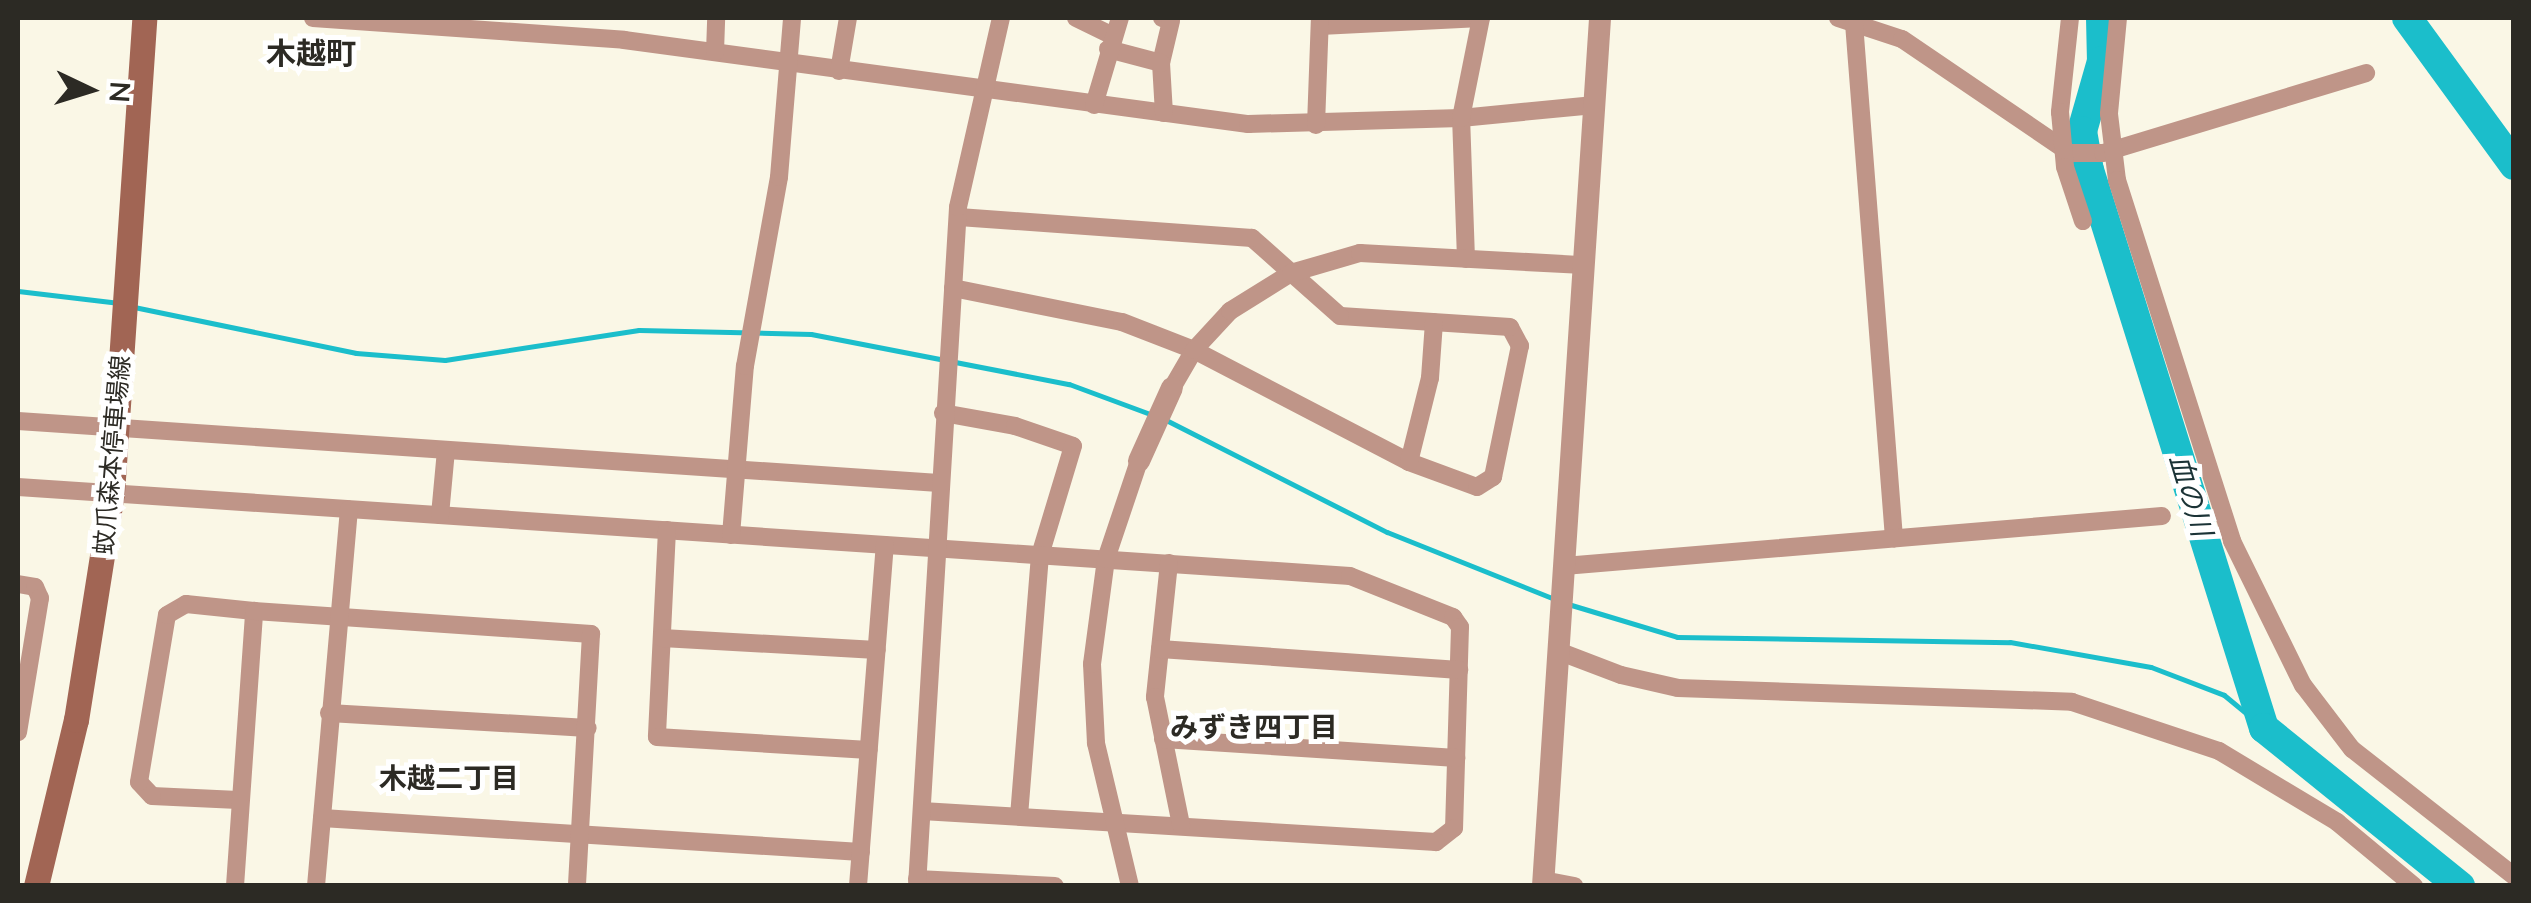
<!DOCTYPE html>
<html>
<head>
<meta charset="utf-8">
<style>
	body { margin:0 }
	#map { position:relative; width:2531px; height:903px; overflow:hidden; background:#faf7e6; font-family:Mulish,"Noto Sans JP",sans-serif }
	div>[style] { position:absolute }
	.stream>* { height:5px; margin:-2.5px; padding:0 2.5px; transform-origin:2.5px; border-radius:2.5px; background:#1bbecb }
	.river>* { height:30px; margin:-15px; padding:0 15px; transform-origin:15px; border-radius:15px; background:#1bbecb }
	.minor>* { height:18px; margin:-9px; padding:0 9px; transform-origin:9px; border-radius:9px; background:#bf9588 }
	.tertiary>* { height:22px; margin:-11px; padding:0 11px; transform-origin:11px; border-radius:11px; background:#bf9588 }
	.secondary>* { height:25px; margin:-12.5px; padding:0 12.5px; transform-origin:12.5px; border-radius:12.5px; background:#a16554 }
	span { translate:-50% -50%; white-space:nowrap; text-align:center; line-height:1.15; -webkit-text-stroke:10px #fff; paint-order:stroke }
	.street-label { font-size:25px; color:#2c2a24 }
	.water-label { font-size:28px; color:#1b3336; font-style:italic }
	.neighbourhood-label { font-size:28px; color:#2c2a24; font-weight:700 }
	.quarter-label { font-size:30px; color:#2c2a24; font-weight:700 }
	.frame { position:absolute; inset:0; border:20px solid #2c2a24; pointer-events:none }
	.north { position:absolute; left:40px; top:40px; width:100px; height:100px; -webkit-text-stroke:8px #fff; paint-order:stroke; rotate:94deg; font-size:28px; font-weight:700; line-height:40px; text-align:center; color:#2c2a24 }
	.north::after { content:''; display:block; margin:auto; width:35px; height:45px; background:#2c2a24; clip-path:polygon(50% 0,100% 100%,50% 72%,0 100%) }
</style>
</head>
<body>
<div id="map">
	<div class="stream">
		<div style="left:18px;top:291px;width:102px;rotate:6.8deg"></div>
		<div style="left:134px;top:307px;width:227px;rotate:11.7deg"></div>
		<div style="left:356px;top:353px;width:89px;rotate:4.5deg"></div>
		<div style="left:445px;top:360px;width:196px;rotate:-8.8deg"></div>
		<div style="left:639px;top:330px;width:172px;rotate:1.3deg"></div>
		<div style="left:811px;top:334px;width:263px;rotate:11deg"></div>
		<div style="left:1069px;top:384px;width:90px;rotate:20.3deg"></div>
		<div style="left:1164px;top:419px;width:250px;rotate:26.9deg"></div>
		<div style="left:1387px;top:532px;width:183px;rotate:21.8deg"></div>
		<div style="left:1568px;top:604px;width:114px;rotate:16.8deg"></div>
		<div style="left:1677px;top:637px;width:333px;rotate:0.9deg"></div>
		<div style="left:2010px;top:642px;width:143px;rotate:10.1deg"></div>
		<div style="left:2151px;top:667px;width:78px;rotate:21deg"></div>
		<div style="left:2224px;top:695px;width:52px;rotate:39.5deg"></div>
	</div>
	<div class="river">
		<div style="left:2101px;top:18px;width:43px;rotate:88.7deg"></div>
		<div style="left:2102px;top:61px;width:73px;rotate:105.9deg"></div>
		<div style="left:2082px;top:131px;width:40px;rotate:80deg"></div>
		<div style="left:2089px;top:170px;width:585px;rotate:72.59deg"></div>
		<div style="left:2264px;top:728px;width:252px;rotate:38.9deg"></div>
		<div style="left:2407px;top:18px;width:182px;rotate:53.9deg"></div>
	</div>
	<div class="minor">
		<div style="left:313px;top:18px;width:312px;rotate:4deg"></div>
		<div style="left:624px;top:40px;width:630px;rotate:7.67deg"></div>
		<div style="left:1248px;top:124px;width:213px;rotate:-1.6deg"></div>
		<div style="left:1461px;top:118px;width:134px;rotate:-5.6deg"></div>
		<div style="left:1076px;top:18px;width:41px;rotate:25.9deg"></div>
		<div style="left:1162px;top:18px;width:9px;rotate:18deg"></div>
		<div style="left:1171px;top:21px;width:43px;rotate:103.4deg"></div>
		<div style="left:1161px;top:63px;width:50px;rotate:86.6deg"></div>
		<div style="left:1838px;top:18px;width:67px;rotate:18.2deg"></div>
		<div style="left:1902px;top:39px;width:203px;rotate:34.2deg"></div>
		<div style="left:2070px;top:153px;width:33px"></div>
		<div style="left:2103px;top:153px;width:275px;rotate:-16.9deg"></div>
		<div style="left:2070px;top:18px;width:95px;rotate:96.1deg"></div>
		<div style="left:2060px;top:112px;width:55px;rotate:84.8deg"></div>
		<div style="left:2065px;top:167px;width:57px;rotate:71.6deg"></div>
		<div style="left:2118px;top:18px;width:96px;rotate:95.4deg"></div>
		<div style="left:2109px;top:114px;width:66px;rotate:83.1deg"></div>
		<div style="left:2117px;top:180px;width:379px;rotate:72.3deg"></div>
		<div style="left:2232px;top:541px;width:161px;rotate:63.8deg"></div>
		<div style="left:2303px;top:685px;width:81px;rotate:52.6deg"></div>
		<div style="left:2352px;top:749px;width:206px;rotate:38.1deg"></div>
		<div style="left:1854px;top:23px;width:517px;rotate:85.56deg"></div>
		<div style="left:1320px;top:26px;width:161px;rotate:-2.8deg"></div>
		<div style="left:1108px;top:49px;width:55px;rotate:14.8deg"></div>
		<div style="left:715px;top:52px;width:34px;rotate:-88deg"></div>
		<div style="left:839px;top:71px;width:54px;rotate:-80.4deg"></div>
		<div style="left:1094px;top:105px;width:91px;rotate:-73.4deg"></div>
		<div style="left:1316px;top:125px;width:107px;rotate:-87.9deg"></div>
		<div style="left:1466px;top:259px;width:141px;rotate:-92deg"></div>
		<div style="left:1461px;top:118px;width:102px;rotate:-78.7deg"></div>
		<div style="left:953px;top:288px;width:172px;rotate:11.4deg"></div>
		<div style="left:1122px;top:322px;width:77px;rotate:21.3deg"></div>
		<div style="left:1194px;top:350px;width:242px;rotate:27.5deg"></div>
		<div style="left:1409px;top:462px;width:72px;rotate:20.2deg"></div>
		<div style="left:1477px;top:487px;width:19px;rotate:-32deg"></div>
		<div style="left:1493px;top:477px;width:134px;rotate:-78.4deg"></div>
		<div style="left:1520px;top:346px;width:21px;rotate:-118deg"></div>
		<div style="left:1510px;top:327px;width:170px;rotate:-176.3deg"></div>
		<div style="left:1340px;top:316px;width:118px;rotate:-138.4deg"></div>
		<div style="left:1252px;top:238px;width:294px;rotate:-175.9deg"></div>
		<div style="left:1172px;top:388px;width:44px;rotate:-59.9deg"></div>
		<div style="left:1194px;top:350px;width:53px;rotate:-47.3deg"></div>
		<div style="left:1230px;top:311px;width:72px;rotate:-31.9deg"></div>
		<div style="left:1291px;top:273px;width:72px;rotate:-16.2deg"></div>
		<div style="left:1360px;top:253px;width:224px;rotate:3.1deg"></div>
		<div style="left:943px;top:413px;width:73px;rotate:10.2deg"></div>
		<div style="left:1015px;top:426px;width:61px;rotate:19deg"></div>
		<div style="left:1073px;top:446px;width:114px;rotate:106.8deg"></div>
		<div style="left:1040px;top:555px;width:262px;rotate:94.6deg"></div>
		<div style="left:18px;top:421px;width:923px;rotate:3.85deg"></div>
		<div style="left:1409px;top:462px;width:87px;rotate:-76deg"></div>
		<div style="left:1430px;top:378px;width:56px;rotate:-85.9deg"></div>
		<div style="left:18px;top:487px;width:1335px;rotate:3.82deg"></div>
		<div style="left:1350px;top:576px;width:111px;rotate:21.7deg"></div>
		<div style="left:1453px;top:617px;width:12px;rotate:55deg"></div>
		<div style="left:1460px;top:627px;width:201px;rotate:91.7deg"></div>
		<div style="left:1454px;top:828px;width:23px;rotate:142deg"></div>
		<div style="left:1436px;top:842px;width:515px;rotate:-176.55deg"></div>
		<div style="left:440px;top:515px;width:65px;rotate:-84.7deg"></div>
		<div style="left:667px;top:530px;width:207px;rotate:92.8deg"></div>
		<div style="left:657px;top:737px;width:212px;rotate:3.5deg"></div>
		<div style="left:731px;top:535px;width:170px;rotate:-85.3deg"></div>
		<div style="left:745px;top:366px;width:192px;rotate:-79.8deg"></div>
		<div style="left:779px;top:177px;width:160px;rotate:-85.3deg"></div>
		<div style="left:1169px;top:563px;width:135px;rotate:96deg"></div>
		<div style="left:1155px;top:697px;width:131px;rotate:78.5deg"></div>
		<div style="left:1564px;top:566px;width:600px;rotate:-4.78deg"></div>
		<div style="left:18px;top:584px;width:17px;rotate:10deg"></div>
		<div style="left:35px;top:587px;width:12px;rotate:66deg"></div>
		<div style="left:40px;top:598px;width:136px;rotate:99.3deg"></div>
		<div style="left:662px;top:638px;width:215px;rotate:3.2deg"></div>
		<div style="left:1160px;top:649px;width:300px;rotate:4deg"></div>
		<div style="left:1558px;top:651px;width:67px;rotate:20.9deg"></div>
		<div style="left:1621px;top:675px;width:58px;rotate:12.8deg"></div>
		<div style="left:1678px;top:688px;width:394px;rotate:2deg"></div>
		<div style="left:2072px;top:702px;width:155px;rotate:18.4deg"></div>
		<div style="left:2219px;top:751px;width:138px;rotate:31deg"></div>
		<div style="left:2337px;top:822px;width:100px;rotate:39.7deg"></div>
		<div style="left:329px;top:713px;width:259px;rotate:3.3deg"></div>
		<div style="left:1163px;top:739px;width:294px;rotate:3.7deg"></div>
		<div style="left:238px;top:800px;width:86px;rotate:-177.3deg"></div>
		<div style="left:152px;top:796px;width:19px;rotate:-133deg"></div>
		<div style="left:139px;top:782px;width:169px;rotate:-80.5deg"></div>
		<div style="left:167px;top:615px;width:22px;rotate:-30deg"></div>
		<div style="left:186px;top:604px;width:68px;rotate:5.9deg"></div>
		<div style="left:322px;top:818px;width:540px;rotate:3.61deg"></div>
		<div style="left:917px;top:879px;width:138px;rotate:2.9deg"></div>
		<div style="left:1543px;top:880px;width:32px;rotate:11deg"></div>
		<div style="left:235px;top:886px;width:276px;rotate:-86deg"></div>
		<div style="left:254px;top:611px;width:338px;rotate:3.9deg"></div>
		<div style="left:591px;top:634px;width:252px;rotate:93.2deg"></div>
		<div style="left:316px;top:886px;width:378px;rotate:-85deg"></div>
		<div style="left:858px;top:886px;width:342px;rotate:-85.5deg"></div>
		<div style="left:917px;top:886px;width:680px;rotate:-86.54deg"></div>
		<div style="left:958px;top:207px;width:194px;rotate:-77.2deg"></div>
		<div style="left:1130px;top:886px;width:147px;rotate:-103.4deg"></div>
		<div style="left:1096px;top:743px;width:79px;rotate:-92.9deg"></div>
		<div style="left:1092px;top:664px;width:106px;rotate:-82.4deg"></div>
		<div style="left:1106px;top:559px;width:103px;rotate:-71.4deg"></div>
	</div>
	<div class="tertiary">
		<div style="left:1139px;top:461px;width:80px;rotate:-65.7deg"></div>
		<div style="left:1543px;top:886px;width:870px;rotate:-86.24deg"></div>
	</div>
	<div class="secondary">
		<div style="left:36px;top:886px;width:171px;rotate:-76.5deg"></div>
		<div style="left:76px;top:720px;width:230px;rotate:-81deg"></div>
		<div style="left:112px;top:493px;width:476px;rotate:-86.1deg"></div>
	</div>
	<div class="street-label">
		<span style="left:112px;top:455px;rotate:-85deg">蚊爪森本停車場線</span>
	</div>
	<div class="water-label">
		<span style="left:2191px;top:495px;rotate:73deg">血の川</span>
	</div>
	<div class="neighbourhood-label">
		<span style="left:1254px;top:727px">みずき四丁目</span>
		<span style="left:449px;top:778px">木越二丁目</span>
	</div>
	<div class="quarter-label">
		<span style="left:311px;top:53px">木越町</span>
	</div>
	<div class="frame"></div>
	<div class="north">N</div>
</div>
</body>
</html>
